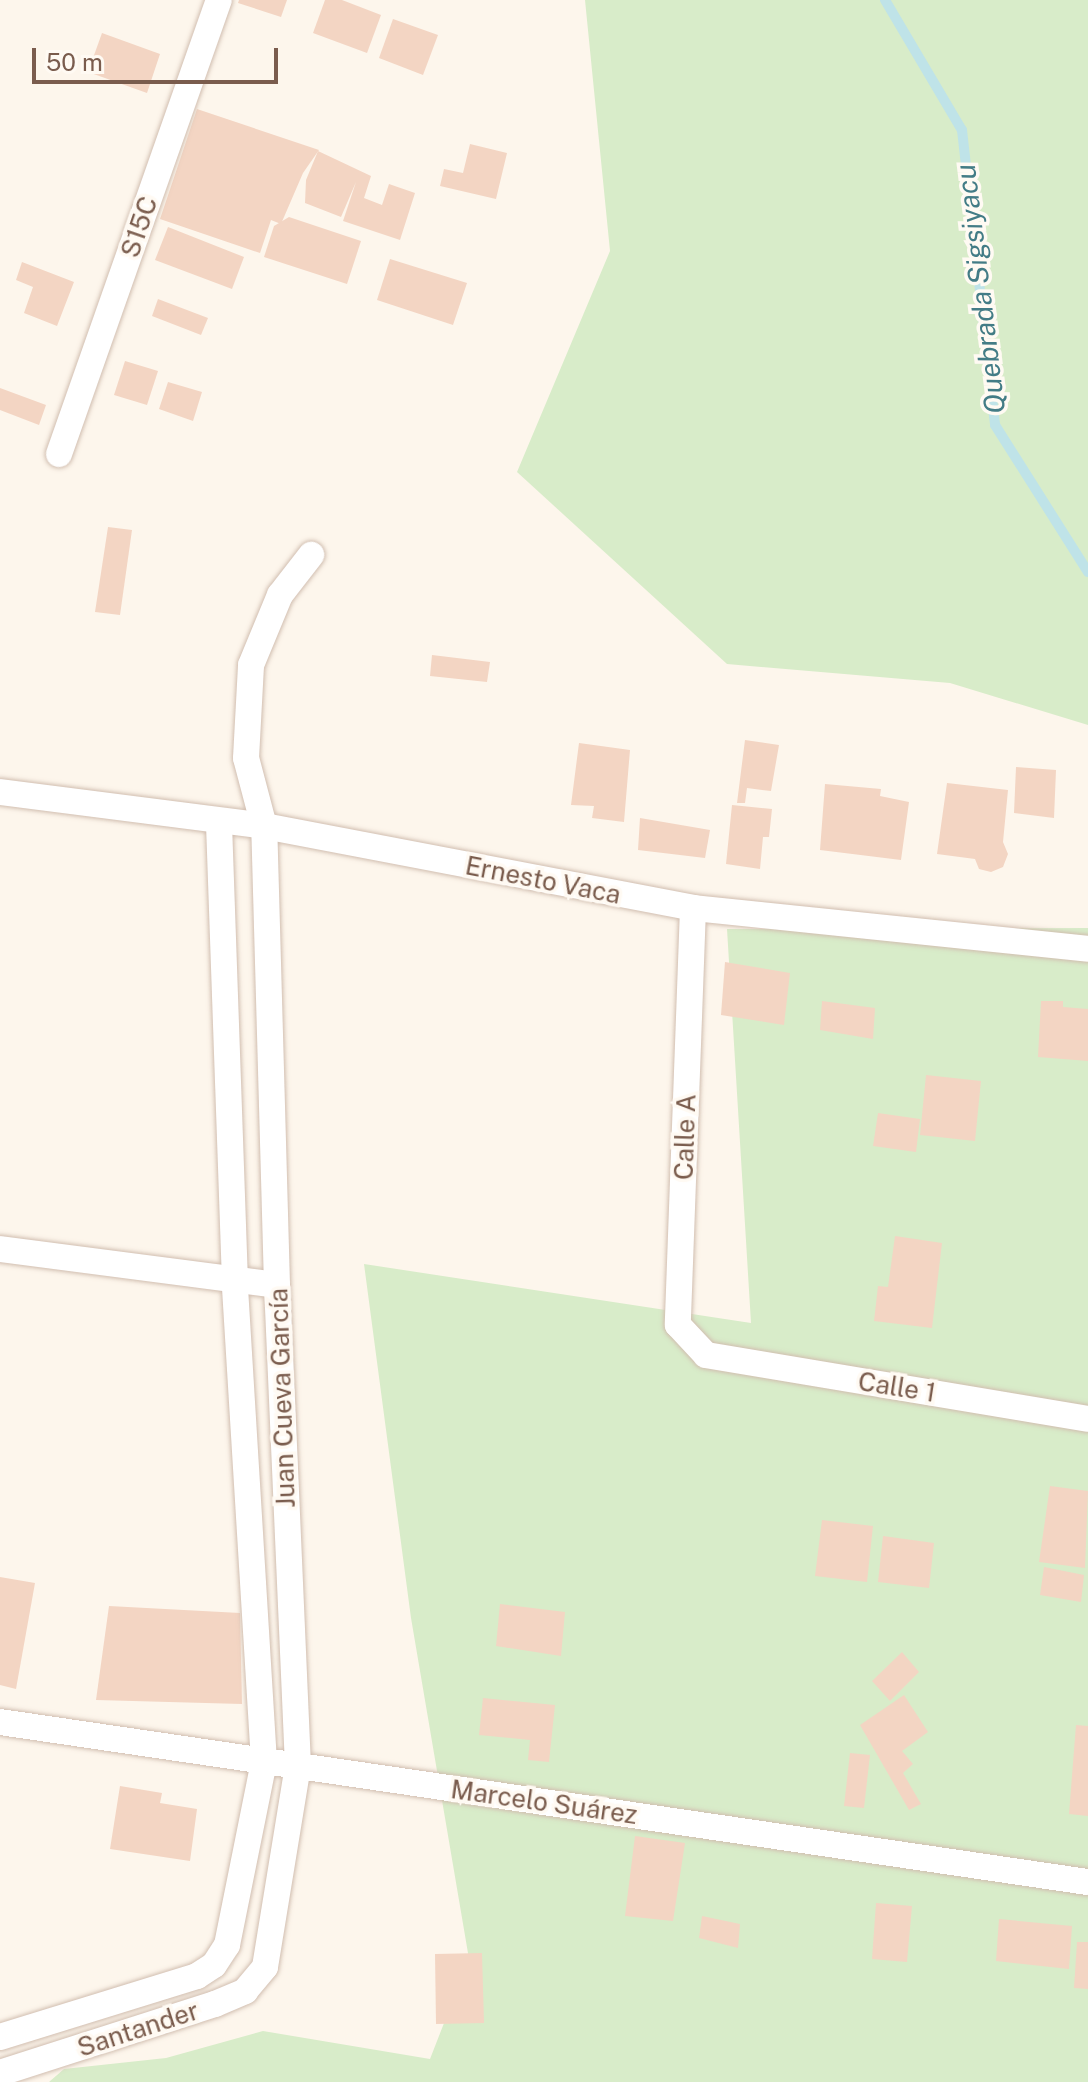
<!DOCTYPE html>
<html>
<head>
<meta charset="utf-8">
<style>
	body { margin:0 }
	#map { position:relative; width:1088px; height:2082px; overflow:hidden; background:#fdf6ec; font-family:"Public Sans",sans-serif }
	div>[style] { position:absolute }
	.green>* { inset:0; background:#d8ecc9 }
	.stream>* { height:10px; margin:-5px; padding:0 5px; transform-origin:5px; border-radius:5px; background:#bfe3e8 }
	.building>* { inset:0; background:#f3d5c3 }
	.roads { filter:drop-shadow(0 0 2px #d1beb0) drop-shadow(0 0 2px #d1beb0) }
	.street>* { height:26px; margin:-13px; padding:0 13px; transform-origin:13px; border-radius:13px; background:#fff }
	span { translate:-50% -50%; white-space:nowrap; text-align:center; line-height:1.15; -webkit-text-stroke:7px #fffaf3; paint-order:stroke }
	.street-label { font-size:26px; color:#7a5c4d }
	.water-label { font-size:28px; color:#437c86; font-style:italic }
	.scale { position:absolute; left:32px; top:48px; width:246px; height:36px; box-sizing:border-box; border:4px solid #7a5c4d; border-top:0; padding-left:10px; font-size:24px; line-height:28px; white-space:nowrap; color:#7a5c4d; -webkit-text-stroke:6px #fffaf3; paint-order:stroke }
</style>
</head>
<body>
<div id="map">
	<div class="green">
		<div style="clip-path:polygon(585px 0,1088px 0,1088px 725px,950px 683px,727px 664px,517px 472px,610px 251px)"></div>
		<div style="clip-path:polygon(1088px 928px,1088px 2082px,49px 2082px,64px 2069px,166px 2058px,263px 2031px,430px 2059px,469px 1959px,411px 1618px,364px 1264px,751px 1323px,727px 929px)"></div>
	</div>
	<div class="stream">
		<div style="left:885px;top:0;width:151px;rotate:59.4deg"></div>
		<div style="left:962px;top:130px;width:297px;rotate:83.6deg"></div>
		<div style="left:995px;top:425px;width:174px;rotate:57.7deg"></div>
	</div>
	<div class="building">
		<div style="clip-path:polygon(239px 0,287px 0,281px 17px,238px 3px)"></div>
		<div style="clip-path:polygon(325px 0,342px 0,381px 15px,367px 53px,313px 33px)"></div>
		<div style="clip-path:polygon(393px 19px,438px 35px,423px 75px,379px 58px)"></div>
		<div style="clip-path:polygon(102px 33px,160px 54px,147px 93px,88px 72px)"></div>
		<div style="clip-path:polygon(197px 109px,319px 150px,303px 173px,281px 224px,271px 220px,260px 253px,160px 219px)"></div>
		<div style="clip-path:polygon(470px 144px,507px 153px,496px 199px,440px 186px,444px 169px,463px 173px)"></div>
		<div style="clip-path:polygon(318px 151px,371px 176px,364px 198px,382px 205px,389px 184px,415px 193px,400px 240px,343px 221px,356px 182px,341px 217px,305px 203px,306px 180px)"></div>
		<div style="clip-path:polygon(289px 217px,361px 241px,347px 284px,264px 257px,274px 226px)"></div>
		<div style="clip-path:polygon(168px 227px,244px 257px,232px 289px,155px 260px)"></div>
		<div style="clip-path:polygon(390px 259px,467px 283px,453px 325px,377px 300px)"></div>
		<div style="clip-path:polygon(22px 262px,74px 282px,57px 326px,24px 313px,33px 287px,16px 280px)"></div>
		<div style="clip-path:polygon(158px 299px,208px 318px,201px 335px,152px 316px)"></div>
		<div style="clip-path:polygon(125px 361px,158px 371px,147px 405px,114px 395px)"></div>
		<div style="clip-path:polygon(168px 382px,202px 392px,193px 421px,159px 409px)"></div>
		<div style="clip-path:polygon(0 388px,46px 405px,39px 425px,0 410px)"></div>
		<div style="clip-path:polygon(108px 527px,132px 530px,120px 615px,95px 612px)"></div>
		<div style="clip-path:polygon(432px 655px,490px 662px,487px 682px,430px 676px)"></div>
		<div style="clip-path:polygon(745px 740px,779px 745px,771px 791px,747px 788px,745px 803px,737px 803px)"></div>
		<div style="clip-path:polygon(579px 743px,630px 750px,624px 822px,592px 818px,594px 806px,571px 805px)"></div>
		<div style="clip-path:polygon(1016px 767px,1056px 770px,1054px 818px,1014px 813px)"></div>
		<div style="clip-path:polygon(947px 783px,1008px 790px,1003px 842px,1008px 854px,1003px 867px,991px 872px,979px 869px,975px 859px,937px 854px)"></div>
		<div style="clip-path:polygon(825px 784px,881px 789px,880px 796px,909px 802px,901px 860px,820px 850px)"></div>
		<div style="clip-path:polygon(732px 805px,772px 809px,769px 837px,763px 837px,760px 869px,726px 864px)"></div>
		<div style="clip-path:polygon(640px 818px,710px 830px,705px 858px,638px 850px)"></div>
		<div style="clip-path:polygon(725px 962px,790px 973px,784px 1025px,721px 1015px)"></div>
		<div style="clip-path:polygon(822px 1001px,875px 1008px,873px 1039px,820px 1030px)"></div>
		<div style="clip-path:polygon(1041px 1001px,1063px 1001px,1063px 1007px,1088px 1009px,1088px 1061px,1038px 1057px)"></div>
		<div style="clip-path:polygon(926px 1075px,981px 1081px,975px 1141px,920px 1135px)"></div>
		<div style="clip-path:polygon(878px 1113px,920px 1119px,916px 1152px,873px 1146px)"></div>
		<div style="clip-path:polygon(895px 1236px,942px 1243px,932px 1328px,874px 1321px,878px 1286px,888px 1287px)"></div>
		<div style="clip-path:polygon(1050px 1486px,1088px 1491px,1085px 1568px,1039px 1562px)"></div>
		<div style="clip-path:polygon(822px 1520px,873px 1526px,867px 1582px,815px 1576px)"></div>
		<div style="clip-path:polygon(883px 1536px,934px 1543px,929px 1588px,878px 1582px)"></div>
		<div style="clip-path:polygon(1044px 1567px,1084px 1575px,1081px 1602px,1040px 1595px)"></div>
		<div style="clip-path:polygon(0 1577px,35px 1583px,16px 1689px,0 1685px)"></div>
		<div style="clip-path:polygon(500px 1604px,565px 1612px,561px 1656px,496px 1646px)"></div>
		<div style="clip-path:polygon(109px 1606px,240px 1613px,242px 1704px,96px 1700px)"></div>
		<div style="clip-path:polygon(902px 1652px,919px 1672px,890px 1701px,872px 1681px)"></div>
		<div style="clip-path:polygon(904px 1695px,928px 1732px,902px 1751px,913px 1764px,903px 1773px,921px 1804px,909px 1810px,860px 1725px)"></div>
		<div style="clip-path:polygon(483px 1698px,555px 1705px,549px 1762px,528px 1760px,530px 1740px,479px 1735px)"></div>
		<div style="clip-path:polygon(1076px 1725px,1088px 1726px,1088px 1816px,1069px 1814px)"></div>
		<div style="clip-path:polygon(850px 1753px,870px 1755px,864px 1808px,844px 1806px)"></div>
		<div style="clip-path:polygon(120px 1786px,162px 1793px,160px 1803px,197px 1809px,190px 1861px,110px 1849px)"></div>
		<div style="clip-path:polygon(635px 1836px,685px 1843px,673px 1921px,625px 1916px)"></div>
		<div style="clip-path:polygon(876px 1903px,912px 1906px,907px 1962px,872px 1959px)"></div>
		<div style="clip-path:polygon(702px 1916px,740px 1924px,738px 1948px,699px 1938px)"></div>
		<div style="clip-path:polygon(999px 1919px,1072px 1926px,1069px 1969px,996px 1961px)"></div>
		<div style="clip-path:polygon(1077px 1942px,1088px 1942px,1088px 1989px,1074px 1988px)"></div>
		<div style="clip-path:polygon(482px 1953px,484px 2023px,436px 2024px,435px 1954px)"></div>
	</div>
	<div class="roads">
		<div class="street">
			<div style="left:59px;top:454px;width:481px;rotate:-70.6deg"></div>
			<div style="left:0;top:792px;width:266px;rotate:7.3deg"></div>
			<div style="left:264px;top:826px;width:437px;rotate:10.8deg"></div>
			<div style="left:693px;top:908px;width:397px;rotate:5.9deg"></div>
			<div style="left:693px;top:908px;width:417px;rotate:92.1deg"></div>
			<div style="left:678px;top:1325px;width:41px;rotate:47deg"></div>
			<div style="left:706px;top:1355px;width:387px;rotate:9.5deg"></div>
			<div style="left:0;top:1249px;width:279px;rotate:7.4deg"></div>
			<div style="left:0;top:1722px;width:1100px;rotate:8.37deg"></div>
			<div style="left:0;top:2037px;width:206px;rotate:-17.2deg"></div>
			<div style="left:197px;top:1976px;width:20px;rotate:-33deg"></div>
			<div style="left:214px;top:1965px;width:24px;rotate:-57deg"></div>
			<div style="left:227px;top:1945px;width:187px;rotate:-78.6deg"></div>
			<div style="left:264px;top:1762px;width:481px;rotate:-93.5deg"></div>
			<div style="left:235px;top:1282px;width:459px;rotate:-92deg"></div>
			<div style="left:0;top:2073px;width:226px;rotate:-17.8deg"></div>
			<div style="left:215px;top:2004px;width:33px;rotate:-23deg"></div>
			<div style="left:245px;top:1991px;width:31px;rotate:-50deg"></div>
			<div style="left:265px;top:1967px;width:204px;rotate:-80.7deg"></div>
			<div style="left:298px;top:1766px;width:481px;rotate:-92.5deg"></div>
			<div style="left:277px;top:1285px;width:459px;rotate:-91.6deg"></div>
			<div style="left:264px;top:826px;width:70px;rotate:-104.8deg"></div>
			<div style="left:246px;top:758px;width:93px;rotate:-86.9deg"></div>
			<div style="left:251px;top:665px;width:76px;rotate:-67.5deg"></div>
			<div style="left:280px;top:595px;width:51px;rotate:-52.2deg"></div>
		</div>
	</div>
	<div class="street-label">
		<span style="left:139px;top:227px;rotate:-71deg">S15C</span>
		<span style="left:543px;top:880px;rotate:11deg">Ernesto Vaca</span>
		<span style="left:685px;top:1137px;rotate:-88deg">Calle A</span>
		<span style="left:897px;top:1387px;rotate:9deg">Calle 1</span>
		<span style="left:282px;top:1398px;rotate:-92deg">Juan Cueva García</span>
		<span style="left:544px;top:1802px;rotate:8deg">Marcelo Suárez</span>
		<span style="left:138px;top:2029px;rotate:-18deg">Santander</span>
	</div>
	<div class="water-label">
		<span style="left:980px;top:289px;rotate:-97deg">Quebrada Sigsiyacu</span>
	</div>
	<div class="scale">50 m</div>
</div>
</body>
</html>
